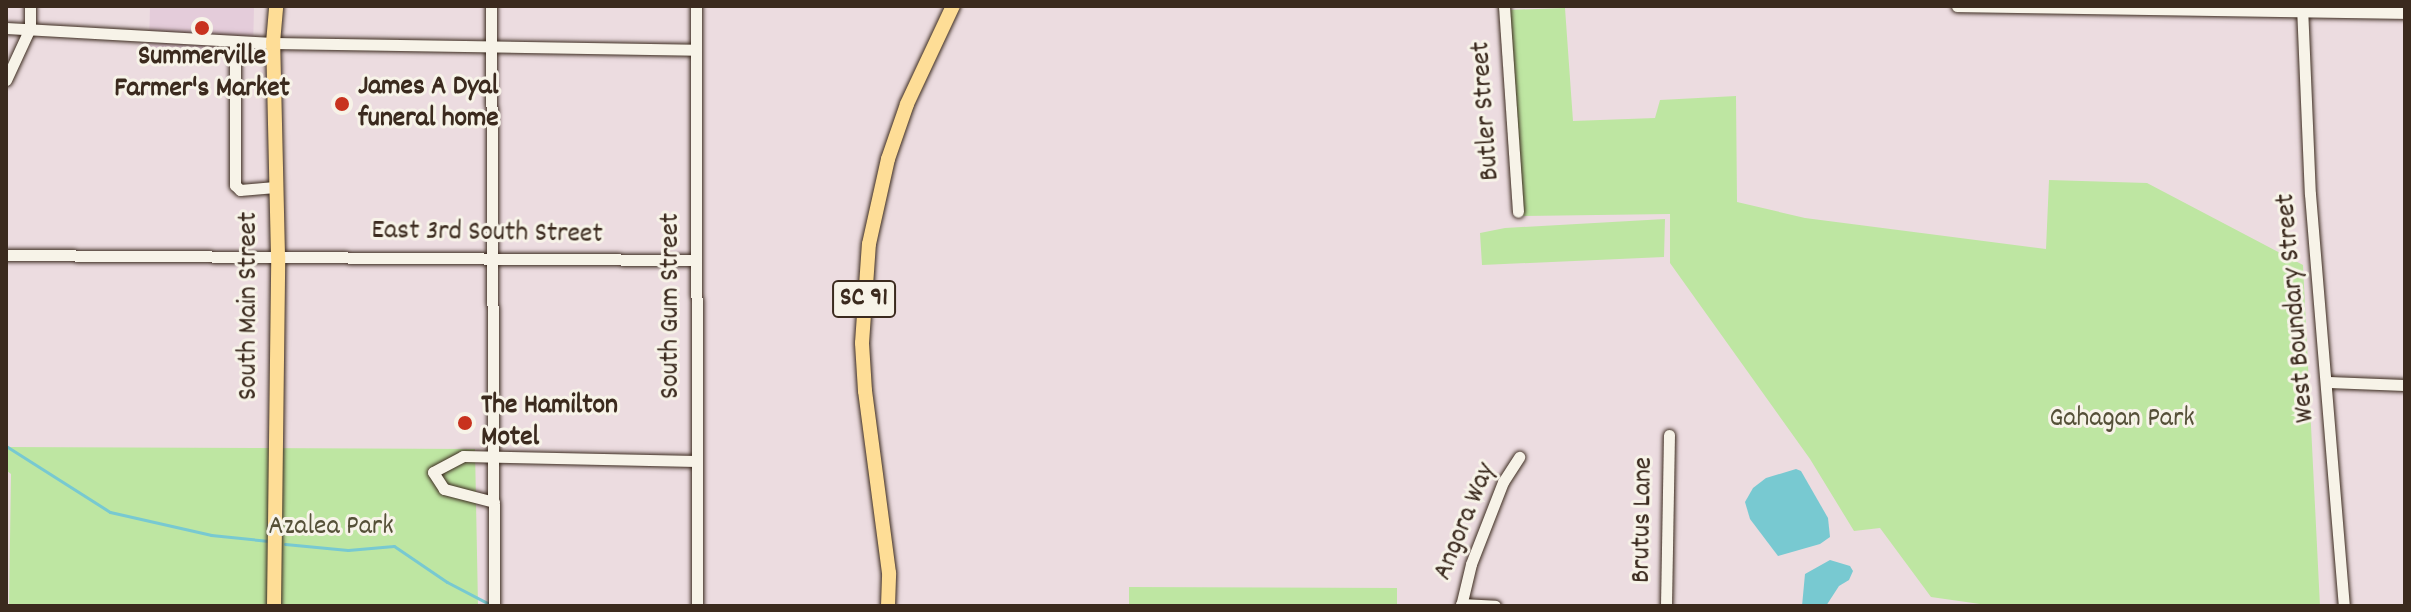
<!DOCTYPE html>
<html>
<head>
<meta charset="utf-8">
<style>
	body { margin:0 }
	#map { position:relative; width:2411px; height:612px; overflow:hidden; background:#ecdce0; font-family:Dekko,sans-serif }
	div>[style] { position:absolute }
	.built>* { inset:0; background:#e4ccda }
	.green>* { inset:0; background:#bee6a2 }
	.water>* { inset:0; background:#78c9d1 }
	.stream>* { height:3px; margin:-1.5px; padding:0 1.5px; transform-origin:1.5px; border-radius:1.5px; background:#78c9d1 }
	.roads { filter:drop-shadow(0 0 2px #3b2a1e) drop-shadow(0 0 2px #3b2a1e) }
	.minor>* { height:11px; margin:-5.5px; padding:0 5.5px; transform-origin:5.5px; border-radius:5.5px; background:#f7f3e8 }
	.major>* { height:14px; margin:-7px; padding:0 7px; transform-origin:7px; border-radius:7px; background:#fedd96 }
	.dots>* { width:22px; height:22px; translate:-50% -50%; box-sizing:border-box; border:4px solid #f7f3e8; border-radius:50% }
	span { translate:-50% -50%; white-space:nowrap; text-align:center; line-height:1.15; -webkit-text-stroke:6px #f7f3e8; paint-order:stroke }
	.shield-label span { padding:2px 6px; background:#f7f3e8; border:2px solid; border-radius:6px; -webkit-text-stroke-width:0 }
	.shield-label { font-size:26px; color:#3b2a1e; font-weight:700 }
	.poi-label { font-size:28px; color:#3b2a1e; font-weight:700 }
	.left { translate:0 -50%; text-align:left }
	.street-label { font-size:28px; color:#3b2a1e }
	.park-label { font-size:28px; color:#555038 }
	.frame { position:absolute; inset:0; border:8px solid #3b2a1e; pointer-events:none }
</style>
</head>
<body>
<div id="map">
	<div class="built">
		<div style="clip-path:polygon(150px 6px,254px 6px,253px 52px,149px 50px)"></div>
	</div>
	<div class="green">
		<div style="clip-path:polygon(1565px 8px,1573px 121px,1655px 118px,1660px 100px,1736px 96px,1737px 202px,1805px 218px,2046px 249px,2049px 180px,2147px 183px,2303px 265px,2320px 606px,1994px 606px,1931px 597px,1880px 528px,1854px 531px,1810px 459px,1670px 263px,1670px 214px,1515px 216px,1508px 10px)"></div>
		<div style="clip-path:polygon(1665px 219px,1664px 257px,1482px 265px,1480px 233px,1505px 228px)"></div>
		<div style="clip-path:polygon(6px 447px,475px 449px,478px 606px,9px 606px,11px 474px,6px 470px)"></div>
		<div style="clip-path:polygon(1129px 587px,1397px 588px,1397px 606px,1129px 606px)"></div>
	</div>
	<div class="water">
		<div style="clip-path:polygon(1796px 469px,1801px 471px,1828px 518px,1830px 537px,1820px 544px,1778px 556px,1750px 519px,1745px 502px,1753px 488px,1766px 478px)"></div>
		<div style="clip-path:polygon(1830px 560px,1850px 566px,1853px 571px,1849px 580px,1839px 586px,1826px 606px,1802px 606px,1805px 574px)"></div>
	</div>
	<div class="stream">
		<div style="left:6px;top:446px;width:123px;rotate:32.4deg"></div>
		<div style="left:110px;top:512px;width:104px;rotate:12.8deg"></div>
		<div style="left:211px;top:535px;width:58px;rotate:5.9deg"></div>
		<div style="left:285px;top:544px;width:63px;rotate:5.4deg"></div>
		<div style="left:348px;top:550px;width:46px;rotate:-5deg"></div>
		<div style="left:394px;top:546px;width:64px;rotate:34.2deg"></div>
		<div style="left:447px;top:582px;width:50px;rotate:27.6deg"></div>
	</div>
	<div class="roads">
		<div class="minor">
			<div style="left:491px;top:6px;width:600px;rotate:89.71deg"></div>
			<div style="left:696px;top:6px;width:600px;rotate:89.9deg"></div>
			<div style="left:1504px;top:6px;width:206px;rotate:86.1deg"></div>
			<div style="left:1957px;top:6px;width:448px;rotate:0.9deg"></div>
			<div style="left:2302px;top:6px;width:188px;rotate:87.6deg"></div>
			<div style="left:2310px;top:194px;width:413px;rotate:85.3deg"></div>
			<div style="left:6px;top:28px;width:267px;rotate:3.2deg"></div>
			<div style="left:273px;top:43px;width:423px;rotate:0.9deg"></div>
			<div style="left:235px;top:41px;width:144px;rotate:90deg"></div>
			<div style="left:235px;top:185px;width:7px;rotate:45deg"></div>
			<div style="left:240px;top:190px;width:35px;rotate:-5deg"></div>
			<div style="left:6px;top:80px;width:57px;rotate:-65.2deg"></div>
			<div style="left:30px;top:28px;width:22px;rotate:-90deg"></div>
			<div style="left:6px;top:255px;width:690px;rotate:0.42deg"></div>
			<div style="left:2328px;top:382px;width:77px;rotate:2.2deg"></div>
			<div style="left:494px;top:502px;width:52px;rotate:-165.4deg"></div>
			<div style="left:444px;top:489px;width:20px;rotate:-123deg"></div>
			<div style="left:433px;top:472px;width:34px;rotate:-28deg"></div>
			<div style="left:463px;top:456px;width:233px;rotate:1.2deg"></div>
			<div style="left:1461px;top:604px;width:34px;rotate:3deg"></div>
			<div style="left:1461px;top:606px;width:43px;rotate:-76.6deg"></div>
			<div style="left:1471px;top:564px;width:88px;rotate:-68.7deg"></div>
			<div style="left:1503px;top:482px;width:30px;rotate:-57deg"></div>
			<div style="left:1666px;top:606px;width:171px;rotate:-89deg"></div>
		</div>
		<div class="major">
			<div style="left:274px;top:606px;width:350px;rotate:-89.3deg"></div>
			<div style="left:278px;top:256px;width:213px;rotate:-91.3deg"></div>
			<div style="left:273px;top:43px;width:37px;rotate:-85deg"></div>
			<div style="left:888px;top:606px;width:33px;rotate:-88deg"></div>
			<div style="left:889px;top:573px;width:184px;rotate:-97.5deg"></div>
			<div style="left:865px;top:391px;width:48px;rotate:-93.6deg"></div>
			<div style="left:862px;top:343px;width:99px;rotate:-86deg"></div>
			<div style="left:869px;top:244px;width:87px;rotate:-77.4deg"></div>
			<div style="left:888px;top:159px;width:58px;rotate:-70.9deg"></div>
			<div style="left:907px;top:104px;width:108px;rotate:-64.9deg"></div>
		</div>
	</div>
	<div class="dots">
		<div style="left:202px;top:28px;background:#c8321e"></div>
		<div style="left:342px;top:104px;background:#c8321e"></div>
		<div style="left:465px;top:423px;background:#c8321e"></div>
	</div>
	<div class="shield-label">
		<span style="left:864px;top:299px">SC 91</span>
	</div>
	<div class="poi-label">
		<span style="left:202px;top:74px">Summerville<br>Farmer's Market</span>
		<span class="left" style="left:358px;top:104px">James A Dyal<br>funeral home</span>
		<span class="left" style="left:481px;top:423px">The Hamilton<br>Motel</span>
	</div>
	<div class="street-label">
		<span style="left:1487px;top:111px;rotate:-94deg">Butler Street</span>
		<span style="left:487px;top:234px;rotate:1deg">East 3rd South Street</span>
		<span style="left:250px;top:306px;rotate:-90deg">South Main Street</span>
		<span style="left:672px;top:306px;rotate:-90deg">South Gum Street</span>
		<span style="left:2297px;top:308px;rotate:-95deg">West Boundary Street</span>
		<span style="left:1644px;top:520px;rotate:-89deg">Brutus Lane</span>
		<span style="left:1466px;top:522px;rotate:-68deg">Angora Way</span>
	</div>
	<div class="park-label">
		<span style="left:2122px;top:420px">Gahagan Park</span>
		<span style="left:331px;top:528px">Azalea Park</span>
	</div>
	<div class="frame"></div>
</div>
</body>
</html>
